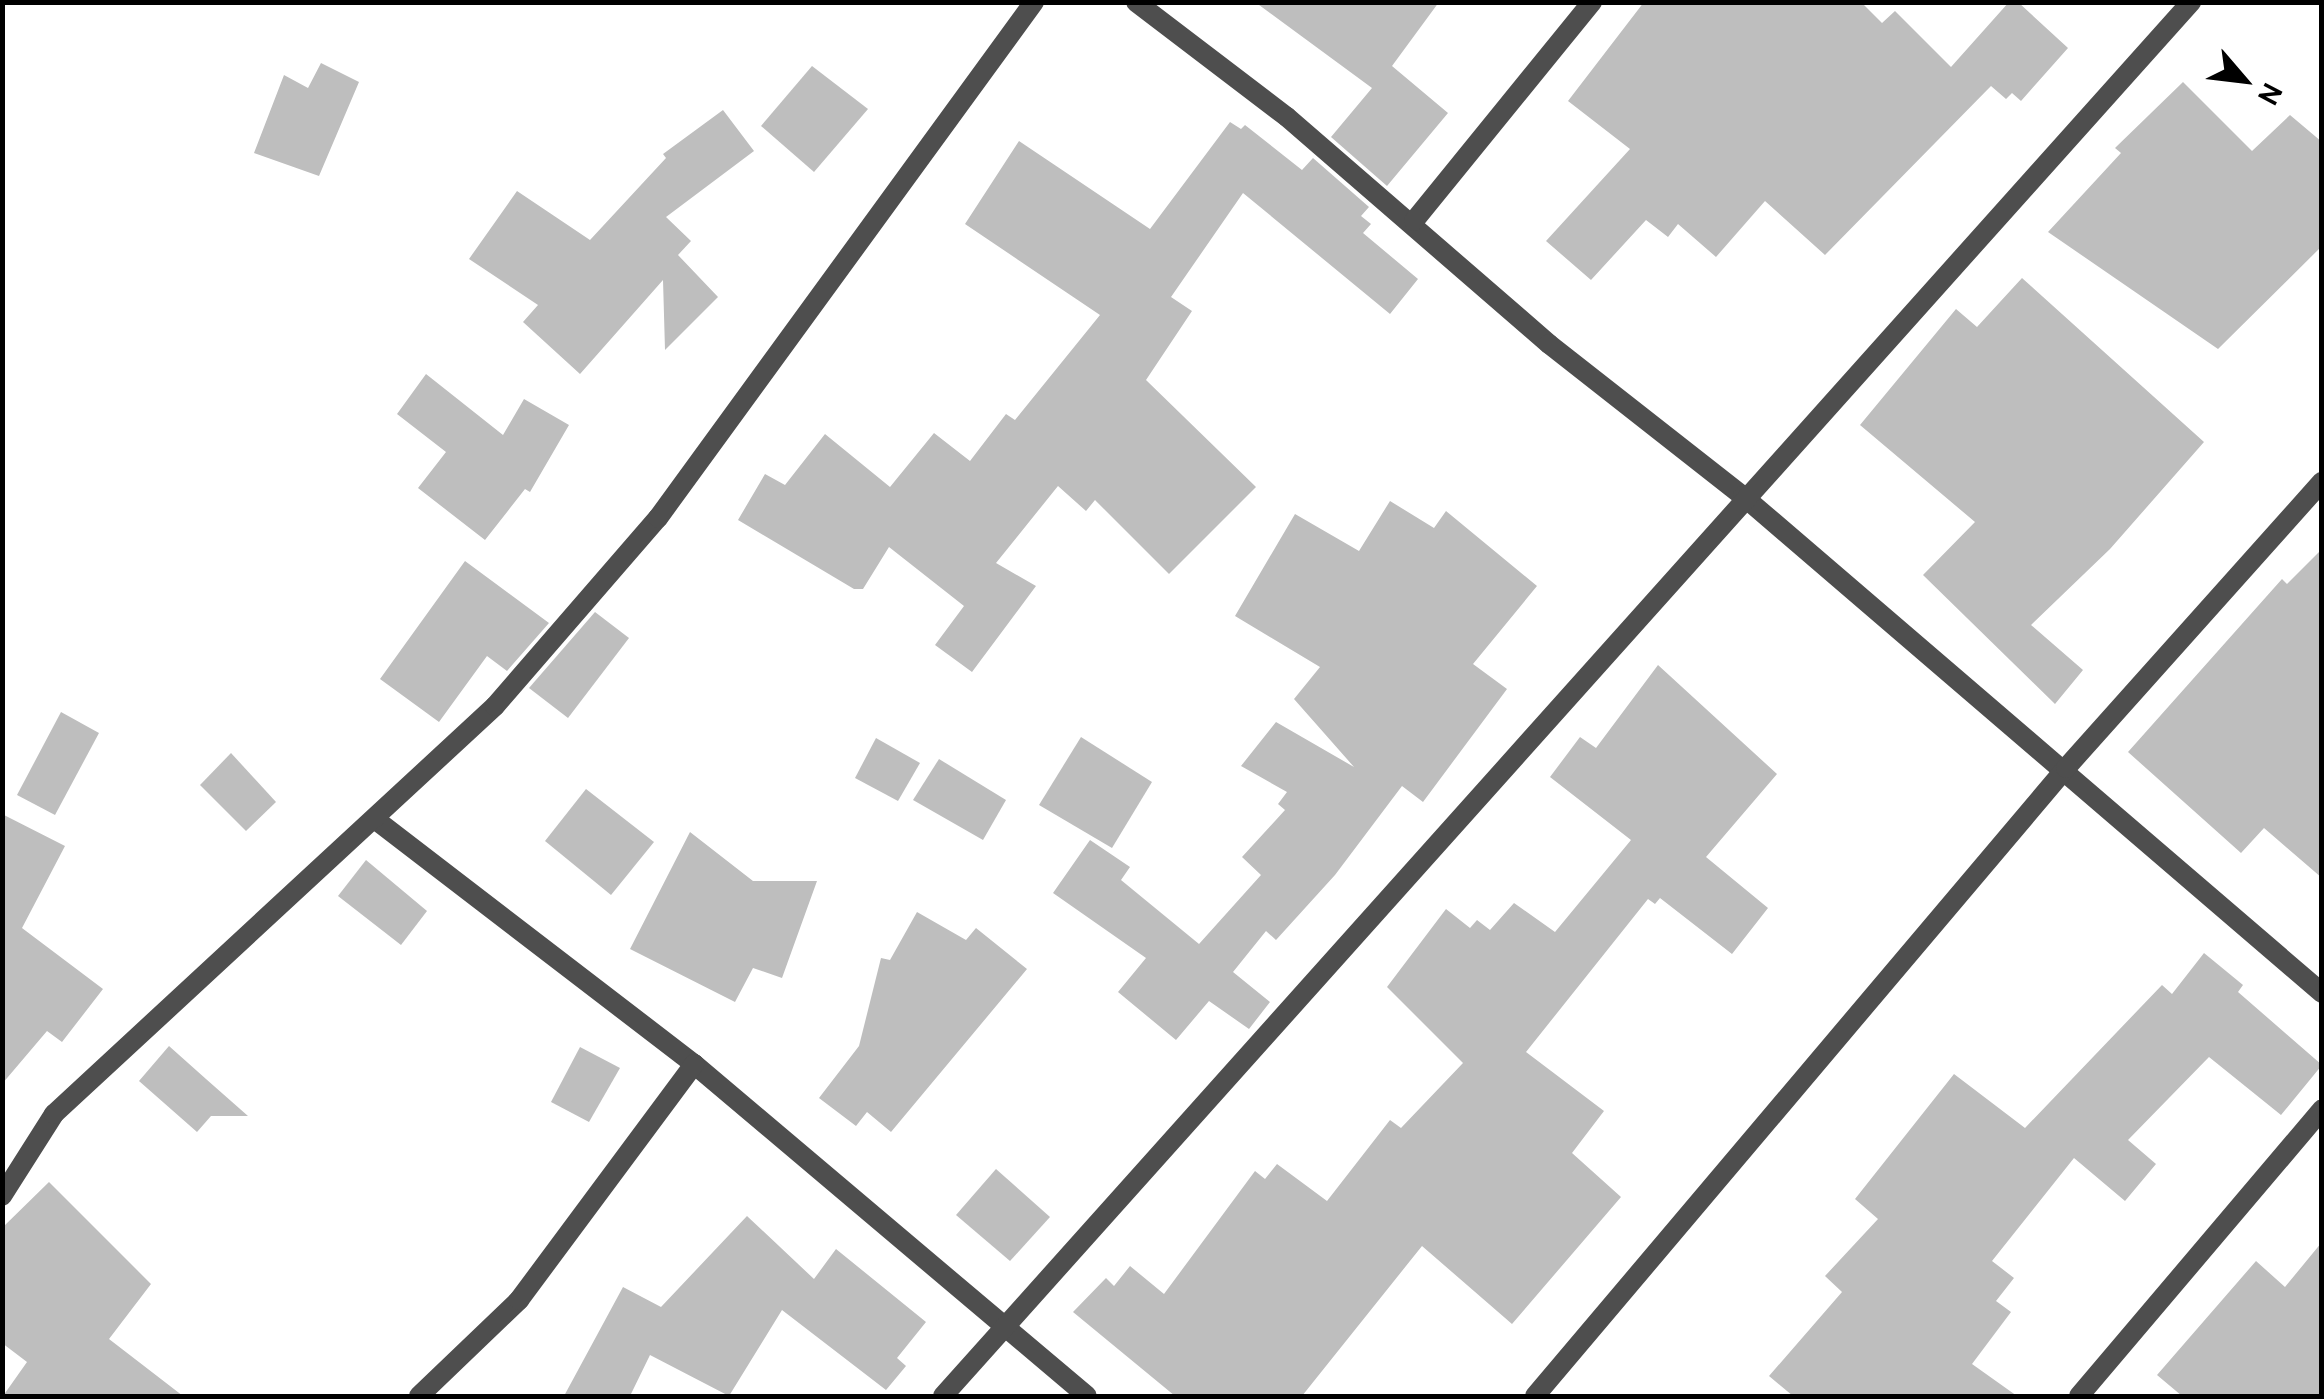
<!DOCTYPE html>
<html>
<head>
<meta charset="utf-8">
<style>
	body { margin:0 }
	#map { position:relative; width:2324px; height:1399px; overflow:hidden; background:#fff; font-family:Cabin,sans-serif }
	div>[style] { position:absolute }
	.building>* { inset:0; background:#bebebe }
	.street>* { height:20px; margin:-10px; padding:0 10px; transform-origin:10px; border-radius:10px; background:#4e4e4e }
	span { translate:-50% -50%; white-space:nowrap; text-align:center; line-height:1.15; -webkit-text-stroke:9px #fff; paint-order:stroke }
	.frame { position:absolute; inset:0; border:5px solid #000; pointer-events:none }
	.north { position:absolute; left:2194px; top:30px; width:100px; height:100px; -webkit-text-stroke:8px #fff; paint-order:stroke; rotate:118deg; font-size:28px; font-weight:700; line-height:40px; text-align:center; color:#000 }
	.north::after { content:''; display:block; margin:auto; width:35px; height:45px; background:#000; clip-path:polygon(50% 0,100% 100%,50% 72%,0 100%) }
</style>
</head>
<body>
<div id="map">
	<div class="building">
		<div style="clip-path:polygon(1255px 2px,1439px 2px,1392px 66px,1448px 113px,1387px 186px,1331px 137px,1372px 88px)"></div>
		<div style="clip-path:polygon(1644px 2px,1861px 2px,1882px 23px,1895px 11px,1951px 67px,2009px 2px,2018px 2px,2068px 48px,2021px 101px,2012px 93px,2006px 99px,1991px 86px,1825px 255px,1765px 201px,1716px 257px,1678px 224px,1668px 237px,1646px 220px,1591px 280px,1546px 241px,1630px 149px,1568px 101px)"></div>
		<div style="clip-path:polygon(321px 63px,359px 82px,319px 176px,254px 153px,284px 75px,308px 88px)"></div>
		<div style="clip-path:polygon(812px 66px,868px 109px,814px 172px,761px 126px)"></div>
		<div style="clip-path:polygon(2183px 82px,2252px 151px,2290px 115px,2322px 142px,2322px 246px,2218px 349px,2048px 232px,2121px 153px,2115px 148px)"></div>
		<div style="clip-path:polygon(723px 110px,754px 151px,666px 217px,691px 241px,678px 255px,718px 297px,665px 350px,663px 280px,580px 374px,523px 322px,538px 305px,469px 259px,517px 191px,590px 240px,666px 158px,663px 154px)"></div>
		<div style="clip-path:polygon(1230px 122px,1241px 129px,1245px 125px,1302px 170px,1313px 158px,1369px 207px,1361px 216px,1371px 224px,1363px 233px,1418px 279px,1390px 314px,1243px 193px,1171px 297px,1192px 311px,1146px 380px,1256px 487px,1169px 574px,1095px 500px,1086px 511px,1058px 486px,996px 563px,1036px 586px,972px 672px,935px 645px,964px 606px,889px 547px,863px 589px,854px 589px,738px 520px,765px 474px,785px 485px,825px 434px,890px 487px,934px 433px,970px 461px,1006px 414px,1015px 420px,1100px 315px,965px 224px,1019px 141px,1150px 229px)"></div>
		<div style="clip-path:polygon(2022px 278px,2204px 442px,2110px 549px,2031px 625px,2083px 670px,2055px 704px,1923px 575px,1975px 522px,1860px 425px,1956px 309px,1977px 327px)"></div>
		<div style="clip-path:polygon(426px 374px,503px 435px,524px 399px,569px 425px,530px 492px,525px 489px,485px 540px,418px 488px,446px 452px,397px 414px)"></div>
		<div style="clip-path:polygon(1390px 501px,1434px 528px,1446px 511px,1537px 586px,1473px 664px,1507px 689px,1423px 802px,1402px 786px,1335px 875px,1276px 940px,1266px 931px,1233px 972px,1270px 1002px,1249px 1029px,1209px 1001px,1176px 1040px,1118px 992px,1146px 958px,1053px 893px,1090px 840px,1130px 867px,1121px 880px,1199px 944px,1261px 875px,1242px 857px,1285px 810px,1278px 804px,1287px 792px,1241px 766px,1276px 722px,1354px 767px,1294px 699px,1320px 667px,1235px 616px,1295px 514px,1359px 551px)"></div>
		<div style="clip-path:polygon(2322px 549px,2322px 878px,2264px 828px,2241px 853px,2128px 752px,2282px 579px,2287px 584px)"></div>
		<div style="clip-path:polygon(465px 561px,549px 623px,507px 671px,487px 656px,439px 722px,380px 679px)"></div>
		<div style="clip-path:polygon(595px 612px,629px 638px,568px 718px,529px 688px)"></div>
		<div style="clip-path:polygon(1658px 665px,1777px 774px,1706px 857px,1768px 908px,1732px 954px,1660px 898px,1655px 904px,1648px 899px,1526px 1052px,1604px 1111px,1572px 1153px,1621px 1197px,1512px 1324px,1422px 1246px,1302px 1396px,1175px 1396px,1073px 1312px,1106px 1278px,1114px 1286px,1130px 1266px,1164px 1294px,1255px 1171px,1265px 1179px,1277px 1164px,1327px 1201px,1390px 1120px,1401px 1128px,1463px 1063px,1387px 987px,1446px 909px,1470px 928px,1477px 920px,1490px 930px,1514px 903px,1555px 932px,1631px 840px,1550px 777px,1580px 737px,1596px 748px)"></div>
		<div style="clip-path:polygon(61px 712px,99px 733px,55px 815px,17px 795px)"></div>
		<div style="clip-path:polygon(1081px 737px,1152px 782px,1112px 848px,1039px 805px)"></div>
		<div style="clip-path:polygon(876px 738px,920px 763px,898px 801px,855px 778px)"></div>
		<div style="clip-path:polygon(231px 753px,276px 802px,246px 831px,200px 785px)"></div>
		<div style="clip-path:polygon(939px 759px,1006px 800px,983px 840px,913px 800px)"></div>
		<div style="clip-path:polygon(586px 789px,654px 842px,611px 895px,545px 841px)"></div>
		<div style="clip-path:polygon(2px 814px,65px 846px,22px 928px,103px 989px,62px 1042px,47px 1031px,2px 1084px)"></div>
		<div style="clip-path:polygon(690px 832px,753px 881px,817px 881px,782px 978px,753px 968px,735px 1002px,630px 949px)"></div>
		<div style="clip-path:polygon(366px 860px,427px 911px,401px 945px,338px 896px)"></div>
		<div style="clip-path:polygon(917px 912px,966px 940px,976px 928px,1027px 969px,891px 1132px,867px 1112px,856px 1126px,819px 1098px,859px 1046px,881px 958px,890px 960px)"></div>
		<div style="clip-path:polygon(2204px 953px,2243px 985px,2238px 992px,2322px 1065px,2281px 1115px,2209px 1057px,2128px 1140px,2156px 1164px,2125px 1201px,2074px 1158px,1992px 1261px,2014px 1278px,1996px 1301px,2011px 1312px,1972px 1364px,2017px 1396px,1793px 1396px,1769px 1376px,1842px 1292px,1825px 1276px,1878px 1219px,1855px 1199px,1954px 1074px,2025px 1128px,2162px 985px,2172px 994px)"></div>
		<div style="clip-path:polygon(169px 1046px,206px 1079px,248px 1116px,211px 1116px,197px 1132px,139px 1081px)"></div>
		<div style="clip-path:polygon(580px 1047px,620px 1068px,589px 1122px,551px 1102px)"></div>
		<div style="clip-path:polygon(996px 1169px,1050px 1217px,1010px 1261px,956px 1215px)"></div>
		<div style="clip-path:polygon(49px 1182px,151px 1284px,109px 1339px,183px 1396px,3px 1396px,27px 1362px,2px 1343px,2px 1228px)"></div>
		<div style="clip-path:polygon(747px 1216px,814px 1279px,836px 1249px,926px 1322px,897px 1358px,906px 1366px,886px 1390px,782px 1310px,729px 1396px,650px 1355px,630px 1396px,564px 1396px,623px 1287px,661px 1307px)"></div>
		<div style="clip-path:polygon(2322px 1242px,2322px 1396px,2182px 1396px,2157px 1375px,2256px 1261px,2285px 1287px)"></div>
	</div>
	<div class="street">
		<div style="left:1136px;top:2px;width:190px;rotate:37.3deg"></div>
		<div style="left:1287px;top:117px;width:347px;rotate:40.9deg"></div>
		<div style="left:1549px;top:344px;width:246px;rotate:38.1deg"></div>
		<div style="left:1743px;top:496px;width:763px;rotate:40.64deg"></div>
		<div style="left:1414px;top:221px;width:282px;rotate:-50.9deg"></div>
		<div style="left:376px;top:820px;width:401px;rotate:37.5deg"></div>
		<div style="left:694px;top:1064px;width:514px;rotate:40.19deg"></div>
		<div style="left:2px;top:1196px;width:97px;rotate:-57.6deg"></div>
		<div style="left:54px;top:1114px;width:601px;rotate:-42.77deg"></div>
		<div style="left:495px;top:706px;width:249px;rotate:-49.1deg"></div>
		<div style="left:658px;top:518px;width:638px;rotate:-53.92deg"></div>
		<div style="left:419px;top:1396px;width:139px;rotate:-43.8deg"></div>
		<div style="left:519px;top:1300px;width:294px;rotate:-53.4deg"></div>
		<div style="left:943px;top:1396px;width:1871px;rotate:-48.16deg"></div>
		<div style="left:1535px;top:1396px;width:822px;rotate:-49.78deg"></div>
		<div style="left:2066px;top:768px;width:384px;rotate:-48.2deg"></div>
		<div style="left:2079px;top:1396px;width:376px;rotate:-49.7deg"></div>
	</div>
	<div class="frame"></div>
	<div class="north">N</div>
</div>
</body>
</html>
